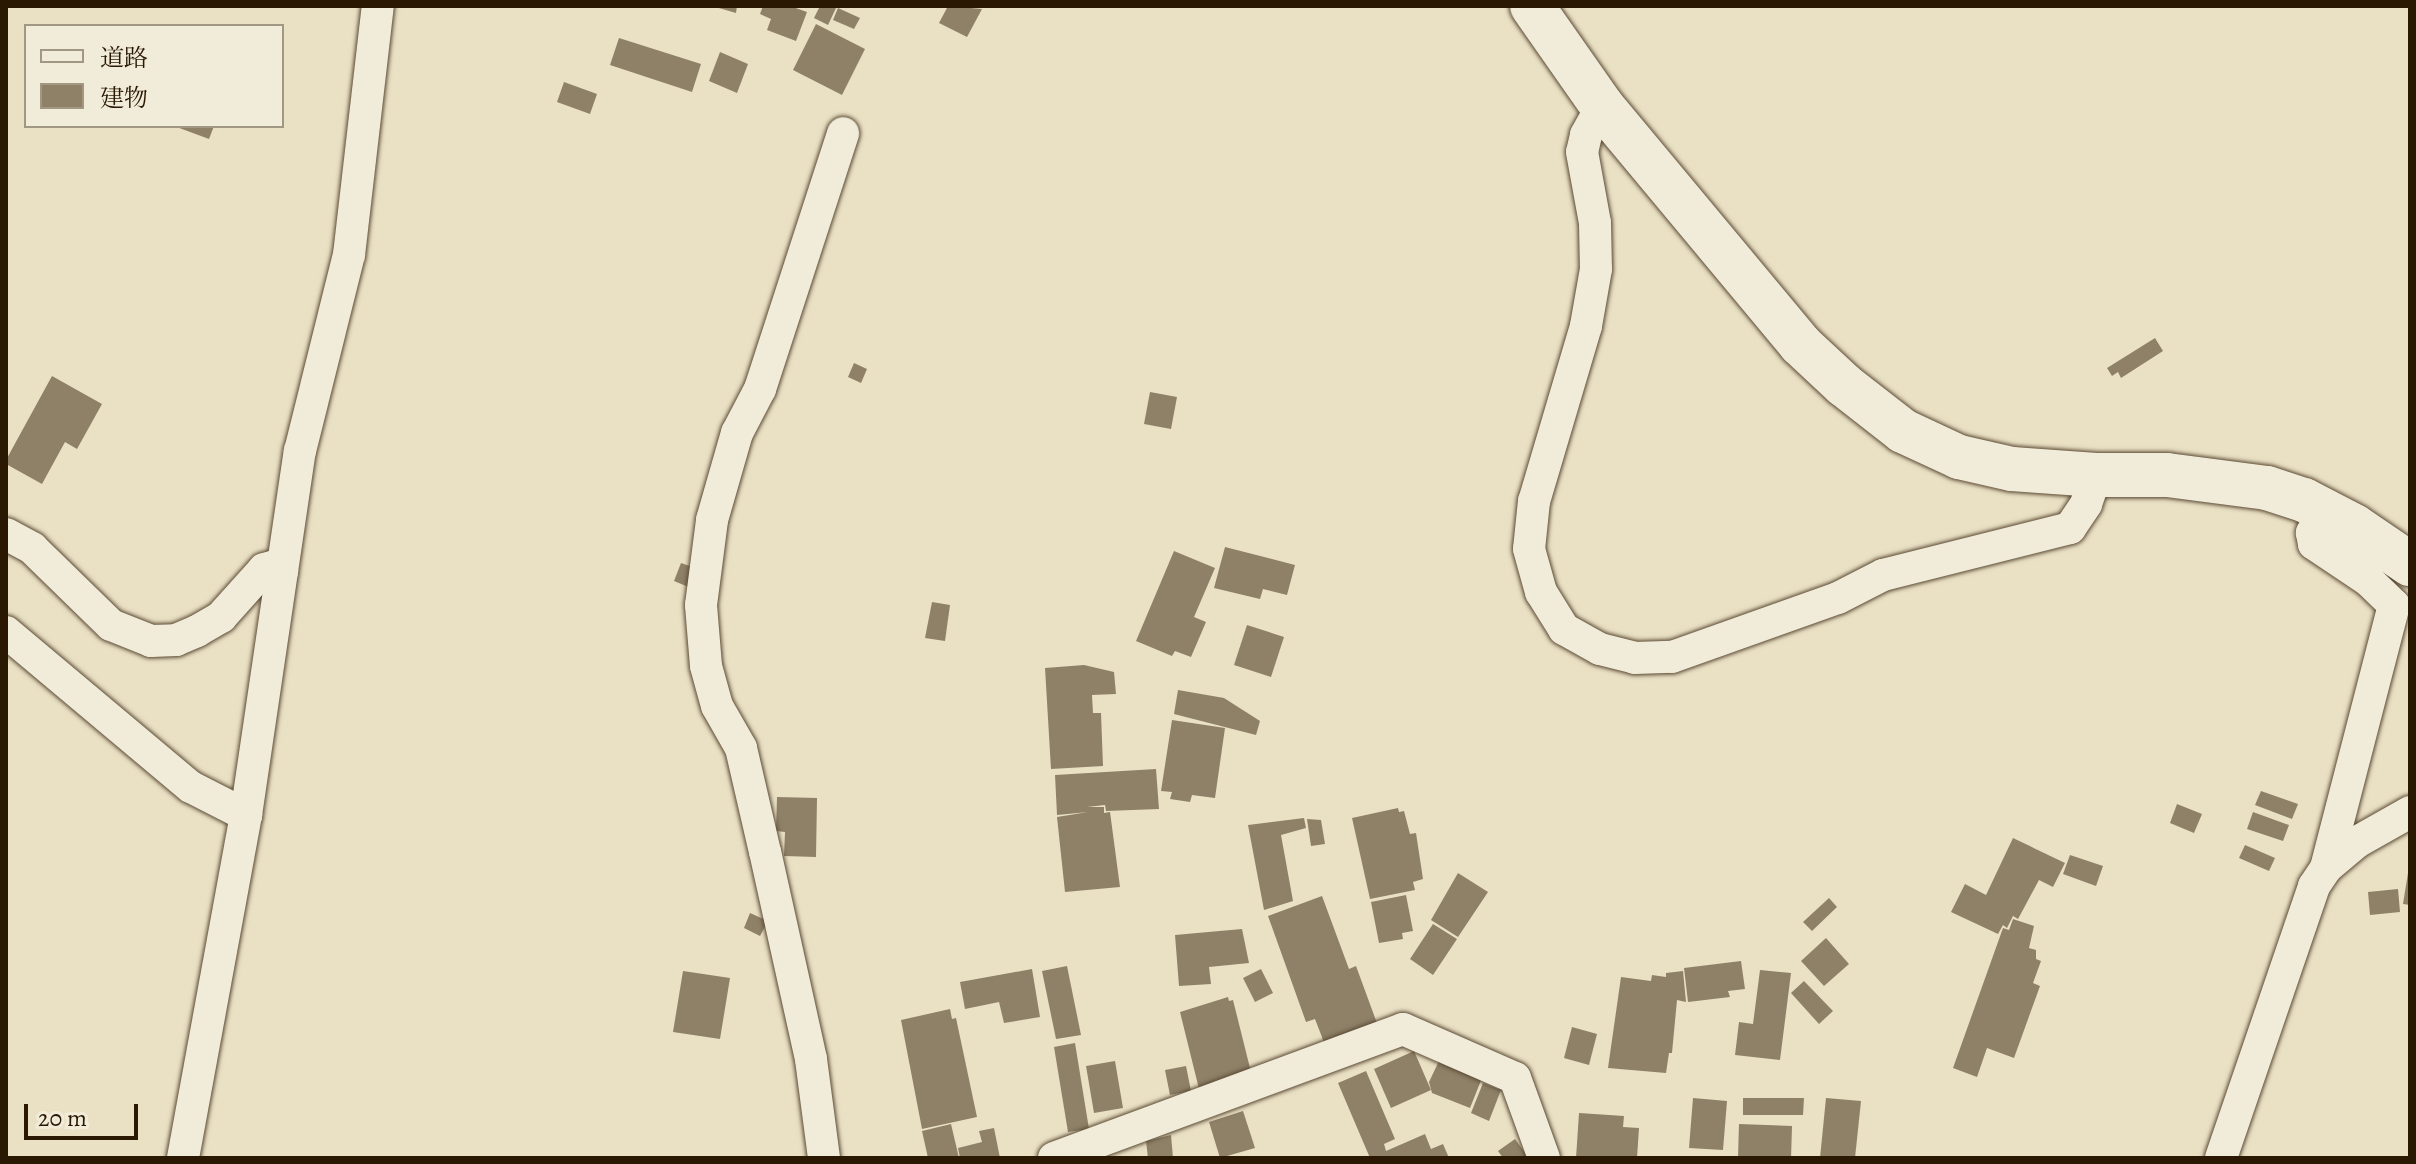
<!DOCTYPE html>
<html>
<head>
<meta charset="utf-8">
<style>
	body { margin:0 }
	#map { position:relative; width:2416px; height:1164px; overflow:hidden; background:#eae1c5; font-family:Alegreya,"Noto Serif JP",serif }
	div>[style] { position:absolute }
	.building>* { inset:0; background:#8e8168 }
	.roads { filter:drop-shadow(0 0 2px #5b4a34) drop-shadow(0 0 2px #5b4a34) }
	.street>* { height:32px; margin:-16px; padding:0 16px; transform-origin:16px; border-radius:16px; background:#f1ecd9 }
	.secondary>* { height:44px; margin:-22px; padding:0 22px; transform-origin:22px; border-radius:22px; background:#f1ecd9 }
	span { translate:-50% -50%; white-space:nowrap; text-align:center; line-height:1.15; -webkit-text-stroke:6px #f1ecd9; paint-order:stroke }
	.frame { position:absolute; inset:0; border:8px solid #2b1803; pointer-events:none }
	.legend { position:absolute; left:24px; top:24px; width:260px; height:104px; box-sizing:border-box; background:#f1ecd9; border:2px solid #a29783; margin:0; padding:10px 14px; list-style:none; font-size:24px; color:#2b1803 }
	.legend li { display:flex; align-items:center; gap:16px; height:40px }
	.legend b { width:40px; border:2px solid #a29783 }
	.scale { position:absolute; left:24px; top:1104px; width:114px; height:36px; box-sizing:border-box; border:4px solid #2b1803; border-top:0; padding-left:10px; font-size:24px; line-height:28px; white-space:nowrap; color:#2b1803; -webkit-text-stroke:6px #f1ecd9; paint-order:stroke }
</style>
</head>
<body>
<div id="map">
	<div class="building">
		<div style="clip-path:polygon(712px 6px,737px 6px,736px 13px)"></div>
		<div style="clip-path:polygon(763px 6px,790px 6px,807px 12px,796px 41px,767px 30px,771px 19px,760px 14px)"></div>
		<div style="clip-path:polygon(820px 6px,836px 8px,828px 25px,814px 18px)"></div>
		<div style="clip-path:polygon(948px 6px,982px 9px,967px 37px,939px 23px)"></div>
		<div style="clip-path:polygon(838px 8px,860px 18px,854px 29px,833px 20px)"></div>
		<div style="clip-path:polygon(816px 24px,865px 49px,842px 95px,793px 70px)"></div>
		<div style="clip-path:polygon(619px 38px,701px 64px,692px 92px,610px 65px)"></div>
		<div style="clip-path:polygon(720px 52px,748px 64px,737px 93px,709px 81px)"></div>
		<div style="clip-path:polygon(564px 82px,597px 94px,590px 114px,557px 102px)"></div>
		<div style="clip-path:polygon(174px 126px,214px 126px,209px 139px)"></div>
		<div style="clip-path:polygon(2155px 338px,2163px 351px,2121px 378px,2118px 372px,2112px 376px,2107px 368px)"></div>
		<div style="clip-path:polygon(854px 363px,867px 369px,861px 383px,848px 377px)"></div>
		<div style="clip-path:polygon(52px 376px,102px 404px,77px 449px,65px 442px,42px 484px,6px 464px,6px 460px)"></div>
		<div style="clip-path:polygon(1150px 392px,1177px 397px,1171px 429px,1144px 424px)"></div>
		<div style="clip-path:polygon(1225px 547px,1295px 565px,1287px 595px,1263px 589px,1260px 599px,1214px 588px)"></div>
		<div style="clip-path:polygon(1174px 551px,1215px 568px,1194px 617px,1206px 622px,1191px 657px,1175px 651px,1172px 656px,1136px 641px)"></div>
		<div style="clip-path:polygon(681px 563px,698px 569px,691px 588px,674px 581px)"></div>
		<div style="clip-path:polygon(932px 602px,950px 605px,945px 641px,925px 638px)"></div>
		<div style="clip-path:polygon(1247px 625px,1284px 637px,1271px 677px,1234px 665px)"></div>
		<div style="clip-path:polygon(1084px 665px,1114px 672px,1116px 694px,1092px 695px,1093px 713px,1101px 713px,1103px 766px,1051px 769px,1045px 668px)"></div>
		<div style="clip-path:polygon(1178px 690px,1224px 698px,1260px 721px,1256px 735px,1174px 714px)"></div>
		<div style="clip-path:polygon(1172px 720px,1225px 728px,1215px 798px,1192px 795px,1190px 802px,1170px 799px,1172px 792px,1161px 791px)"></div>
		<div style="clip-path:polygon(1156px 769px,1159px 809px,1106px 811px,1105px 805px,1087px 807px,1104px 807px,1104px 813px,1110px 812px,1120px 887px,1065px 892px,1057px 817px,1088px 812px,1057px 815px,1055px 775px)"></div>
		<div style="clip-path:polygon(2261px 791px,2298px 804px,2292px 819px,2255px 805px)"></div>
		<div style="clip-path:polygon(777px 797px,817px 798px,816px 857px,784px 856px,785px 832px,776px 831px)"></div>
		<div style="clip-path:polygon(2177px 804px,2202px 814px,2194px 833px,2170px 823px)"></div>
		<div style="clip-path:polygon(1398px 808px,1399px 812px,1404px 811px,1410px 834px,1416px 833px,1423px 879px,1413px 882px,1415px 890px,1370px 899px,1352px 818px)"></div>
		<div style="clip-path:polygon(2253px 812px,2289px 825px,2283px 841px,2247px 829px)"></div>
		<div style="clip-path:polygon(1304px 818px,1306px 828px,1281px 835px,1293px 901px,1264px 910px,1248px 825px)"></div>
		<div style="clip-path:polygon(1307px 819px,1321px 820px,1325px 844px,1311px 846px)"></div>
		<div style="clip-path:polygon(2013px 838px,2065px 863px,2053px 887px,2039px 880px,2018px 919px,2013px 916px,2007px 928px,2003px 925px,1998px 934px,1951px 912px,1965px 884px,1986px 895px)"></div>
		<div style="clip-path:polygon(2245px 845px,2275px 858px,2269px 871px,2239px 858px)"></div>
		<div style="clip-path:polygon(2070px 855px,2103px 866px,2096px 886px,2063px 874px)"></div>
		<div style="clip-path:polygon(1458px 873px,1488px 892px,1458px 937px,1431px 920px)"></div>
		<div style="clip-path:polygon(2408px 873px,2410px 874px,2410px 905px,2403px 904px)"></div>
		<div style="clip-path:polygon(2398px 889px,2400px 912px,2370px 915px,2368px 892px)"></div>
		<div style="clip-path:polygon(1406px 895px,1413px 931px,1402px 933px,1403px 939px,1379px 943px,1371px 902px)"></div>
		<div style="clip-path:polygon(1322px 896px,1349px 969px,1356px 966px,1378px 1026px,1325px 1045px,1315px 1019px,1306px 1022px,1268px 916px)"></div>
		<div style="clip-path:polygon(1829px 898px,1837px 907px,1812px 931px,1803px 922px)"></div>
		<div style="clip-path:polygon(750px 913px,768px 921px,760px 936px,744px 928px)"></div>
		<div style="clip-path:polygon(2013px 919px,2034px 926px,2029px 948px,2036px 950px,2036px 959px,2041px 961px,2033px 983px,2040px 986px,2014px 1058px,1987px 1048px,1977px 1077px,1953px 1068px,2003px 928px,2009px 930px)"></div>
		<div style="clip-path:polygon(1433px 924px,1457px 939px,1433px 975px,1410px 959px)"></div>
		<div style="clip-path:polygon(1242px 929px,1249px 963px,1209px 967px,1211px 984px,1179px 986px,1175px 935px)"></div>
		<div style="clip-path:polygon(1826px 938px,1849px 964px,1824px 986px,1801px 961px)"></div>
		<div style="clip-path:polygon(1741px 961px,1745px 989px,1728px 991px,1730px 997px,1688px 1002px,1684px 968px)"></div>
		<div style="clip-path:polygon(1067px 966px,1081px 1035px,1056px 1039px,1042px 971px)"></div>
		<div style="clip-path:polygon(1032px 969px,1040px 1017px,1004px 1023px,999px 1002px,965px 1009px,960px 982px)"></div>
		<div style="clip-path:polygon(1261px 969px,1273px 993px,1255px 1002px,1243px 978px)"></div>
		<div style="clip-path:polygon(1760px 970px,1791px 973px,1780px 1060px,1735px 1055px,1739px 1022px,1753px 1024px)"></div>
		<div style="clip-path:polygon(683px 971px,730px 978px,720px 1039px,673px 1032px)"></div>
		<div style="clip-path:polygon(1683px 971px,1686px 1002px,1677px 1000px,1672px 1053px,1669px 1053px,1666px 1073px,1608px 1068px,1621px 977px,1651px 981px,1652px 975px,1666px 977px,1666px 973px)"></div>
		<div style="clip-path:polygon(1804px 981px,1833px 1011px,1819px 1024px,1791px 993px)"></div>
		<div style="clip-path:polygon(1228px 997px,1229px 1001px,1233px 1000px,1253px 1080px,1200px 1093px,1180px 1012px)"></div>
		<div style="clip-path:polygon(950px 1009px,952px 1019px,956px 1018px,977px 1117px,922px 1129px,901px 1020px)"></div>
		<div style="clip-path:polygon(1572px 1027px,1597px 1034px,1589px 1065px,1564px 1058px)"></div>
		<div style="clip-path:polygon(1075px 1043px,1089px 1129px,1068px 1132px,1054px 1047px)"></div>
		<div style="clip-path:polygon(1414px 1051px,1431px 1090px,1391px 1108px,1374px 1069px)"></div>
		<div style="clip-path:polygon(1115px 1061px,1123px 1108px,1094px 1113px,1086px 1066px)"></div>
		<div style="clip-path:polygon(1439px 1061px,1482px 1078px,1470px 1108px,1432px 1093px,1429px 1082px)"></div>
		<div style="clip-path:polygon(1186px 1066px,1191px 1091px,1170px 1095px,1165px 1070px)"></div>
		<div style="clip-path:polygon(1366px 1071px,1395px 1139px,1384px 1144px,1386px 1151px,1425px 1134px,1431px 1149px,1443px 1144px,1449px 1158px,1370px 1158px,1338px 1083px)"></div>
		<div style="clip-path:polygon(1483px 1083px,1501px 1090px,1489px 1121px,1471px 1113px)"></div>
		<div style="clip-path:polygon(1693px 1098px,1727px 1101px,1723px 1150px,1689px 1148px)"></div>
		<div style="clip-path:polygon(1743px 1098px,1804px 1098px,1803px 1115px,1743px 1115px)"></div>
		<div style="clip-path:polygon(1826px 1098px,1861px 1101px,1855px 1158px,1820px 1158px)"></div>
		<div style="clip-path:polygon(1243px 1111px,1255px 1148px,1220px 1158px,1209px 1122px)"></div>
		<div style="clip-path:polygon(1579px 1113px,1624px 1116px,1623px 1127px,1639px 1128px,1637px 1158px,1576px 1158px)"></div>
		<div style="clip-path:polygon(951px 1124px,959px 1158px,928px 1158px,922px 1131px)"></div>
		<div style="clip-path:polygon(1739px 1124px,1792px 1126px,1791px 1158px,1738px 1158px)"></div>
		<div style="clip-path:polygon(994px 1128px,1000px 1158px,960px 1158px,958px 1148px,982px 1142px,979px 1131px)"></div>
		<div style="clip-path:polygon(1171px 1135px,1173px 1158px,1148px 1158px,1146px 1141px)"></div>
		<div style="clip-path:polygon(1515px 1139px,1529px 1158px,1503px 1158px,1498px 1151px)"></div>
	</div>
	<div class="roads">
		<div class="street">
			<div style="left:1602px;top:106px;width:33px;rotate:119deg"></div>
			<div style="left:1586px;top:135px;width:17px;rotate:103deg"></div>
			<div style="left:1582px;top:152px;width:72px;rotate:79.6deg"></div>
			<div style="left:1595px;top:223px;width:46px;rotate:88.8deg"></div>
			<div style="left:1596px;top:269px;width:58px;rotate:100deg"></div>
			<div style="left:1586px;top:326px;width:183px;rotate:106.5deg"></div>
			<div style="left:1534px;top:501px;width:48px;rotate:95.9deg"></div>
			<div style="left:1529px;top:549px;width:45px;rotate:74.4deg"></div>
			<div style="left:1541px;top:592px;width:44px;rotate:58.1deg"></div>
			<div style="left:1564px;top:629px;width:41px;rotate:29.1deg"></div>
			<div style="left:1600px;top:649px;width:36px;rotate:14deg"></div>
			<div style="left:1635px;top:658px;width:37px;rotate:-2deg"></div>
			<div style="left:1672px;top:657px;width:176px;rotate:-19.6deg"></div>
			<div style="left:1838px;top:598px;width:51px;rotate:-27.1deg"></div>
			<div style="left:1883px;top:575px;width:193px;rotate:-14.1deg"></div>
			<div style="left:2070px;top:528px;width:29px;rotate:-56deg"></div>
			<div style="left:2086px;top:504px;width:31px;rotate:-71deg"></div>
			<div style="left:2324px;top:510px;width:26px;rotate:118deg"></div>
			<div style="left:2312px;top:533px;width:11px;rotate:80deg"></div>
			<div style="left:2314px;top:544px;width:65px;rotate:33.7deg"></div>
			<div style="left:2368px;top:580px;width:36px;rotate:44deg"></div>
			<div style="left:2394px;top:605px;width:272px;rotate:104.5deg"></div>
			<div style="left:6px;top:534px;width:30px;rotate:28deg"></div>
			<div style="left:32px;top:548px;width:110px;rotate:44.3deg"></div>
			<div style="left:111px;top:625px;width:43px;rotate:21.8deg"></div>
			<div style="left:151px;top:641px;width:25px;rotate:-2deg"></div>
			<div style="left:176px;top:640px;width:23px;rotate:-23deg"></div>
			<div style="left:197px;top:631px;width:28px;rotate:-30deg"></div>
			<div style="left:221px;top:617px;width:64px;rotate:-48.1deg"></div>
			<div style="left:264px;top:569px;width:8px;rotate:-14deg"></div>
			<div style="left:272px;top:567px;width:11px;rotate:22deg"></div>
			<div style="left:6px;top:632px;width:241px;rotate:40deg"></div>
			<div style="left:191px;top:787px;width:62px;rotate:27deg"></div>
			<div style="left:183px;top:1158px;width:349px;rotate:-79.6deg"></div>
			<div style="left:246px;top:815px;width:368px;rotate:-81.6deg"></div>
			<div style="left:300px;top:451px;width:202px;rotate:-76deg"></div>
			<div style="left:349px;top:255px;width:251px;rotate:-83.4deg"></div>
			<div style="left:824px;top:1158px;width:100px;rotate:-97.5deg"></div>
			<div style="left:811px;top:1059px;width:212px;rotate:-102.5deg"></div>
			<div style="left:765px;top:852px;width:107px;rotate:-103deg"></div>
			<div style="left:741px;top:748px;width:48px;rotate:-119.7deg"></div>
			<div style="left:717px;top:706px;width:41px;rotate:-105.4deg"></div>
			<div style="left:706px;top:666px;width:61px;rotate:-94.7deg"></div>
			<div style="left:701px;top:605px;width:86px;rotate:-82.6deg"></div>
			<div style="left:712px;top:520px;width:91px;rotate:-74deg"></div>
			<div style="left:737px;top:433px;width:50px;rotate:-62.4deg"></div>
			<div style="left:760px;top:389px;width:269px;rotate:-72deg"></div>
			<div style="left:1054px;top:1158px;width:372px;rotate:-20.3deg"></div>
			<div style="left:1403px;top:1029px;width:122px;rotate:23.6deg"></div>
			<div style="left:1515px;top:1078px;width:85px;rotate:70.1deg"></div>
			<div style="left:2221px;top:1158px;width:287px;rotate:-71.1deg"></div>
			<div style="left:2314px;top:886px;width:22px;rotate:-56deg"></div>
			<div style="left:2326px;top:868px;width:40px;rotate:-40deg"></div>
			<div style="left:2357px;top:842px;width:61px;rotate:-29.5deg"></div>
		</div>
		<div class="secondary">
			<div style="left:1532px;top:6px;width:122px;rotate:55deg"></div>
			<div style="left:1602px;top:106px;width:310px;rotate:50.2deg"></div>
			<div style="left:1800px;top:344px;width:60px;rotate:43deg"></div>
			<div style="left:1844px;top:385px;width:75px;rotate:37.9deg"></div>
			<div style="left:1903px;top:431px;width:62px;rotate:24.9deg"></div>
			<div style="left:1959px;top:457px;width:54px;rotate:12.8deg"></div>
			<div style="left:2012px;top:469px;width:84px;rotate:4.1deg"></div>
			<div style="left:2096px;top:475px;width:71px"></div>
			<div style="left:2167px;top:475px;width:101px;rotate:7.4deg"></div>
			<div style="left:2267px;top:488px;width:39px;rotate:18deg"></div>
			<div style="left:2304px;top:500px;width:56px;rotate:27.5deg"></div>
			<div style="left:2354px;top:526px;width:68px;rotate:34.2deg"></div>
		</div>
	</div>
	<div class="frame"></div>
	<ul class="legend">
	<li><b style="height:10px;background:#f1ecd9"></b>道路</li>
	<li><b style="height:22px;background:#8e8168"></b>建物</li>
	</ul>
	<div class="scale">20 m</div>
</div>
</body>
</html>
